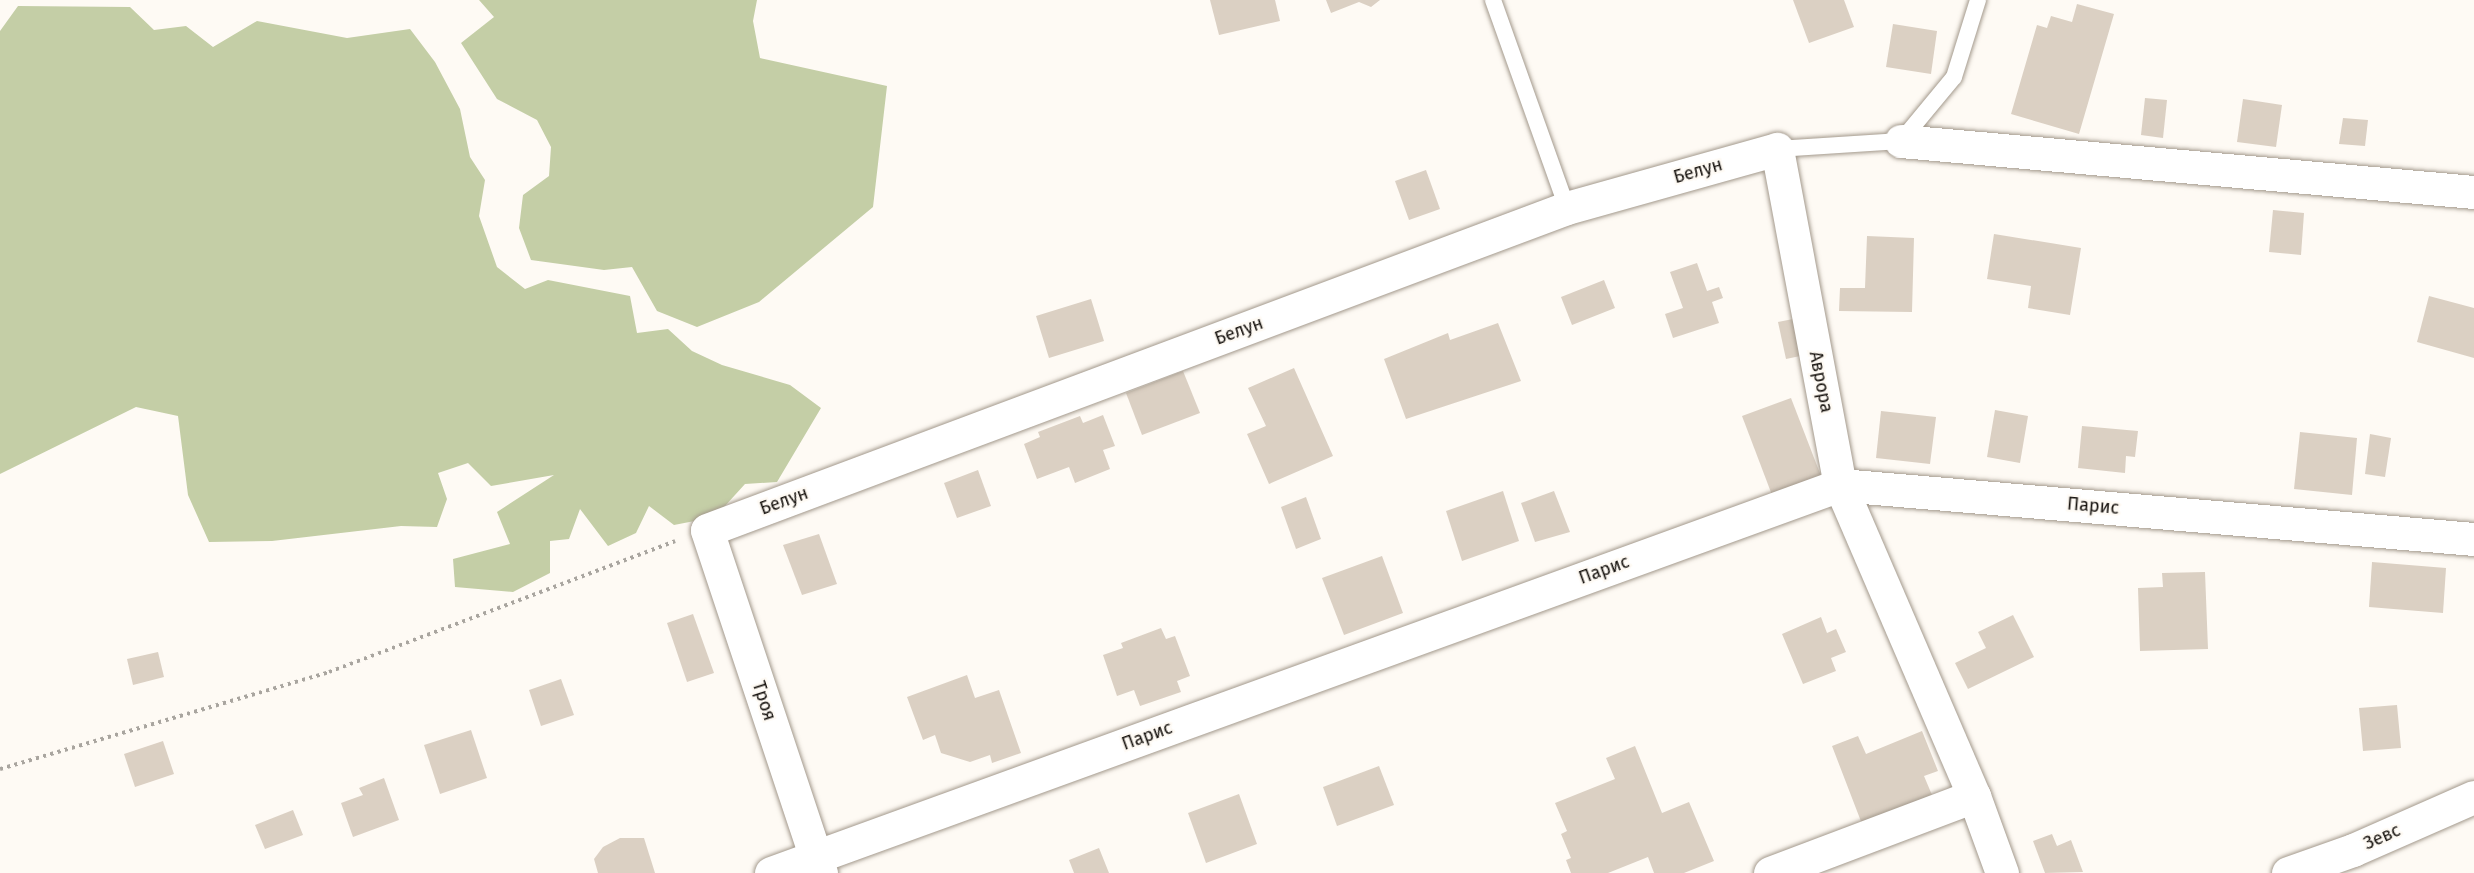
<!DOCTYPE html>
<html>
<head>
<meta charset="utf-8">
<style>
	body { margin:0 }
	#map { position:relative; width:2474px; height:873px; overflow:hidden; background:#fefaf4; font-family:"Fira Sans",sans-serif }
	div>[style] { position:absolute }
	.forest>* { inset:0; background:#c4cea6 }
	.building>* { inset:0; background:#dbd0c3 }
	.path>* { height:4px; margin-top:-2px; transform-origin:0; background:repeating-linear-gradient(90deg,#a9a59f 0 3px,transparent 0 7.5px) }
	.roads { filter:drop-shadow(0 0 2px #a3998c) drop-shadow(0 0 2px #a3998c) }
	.service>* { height:16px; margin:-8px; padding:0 8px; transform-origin:8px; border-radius:8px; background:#fff }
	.minor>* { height:33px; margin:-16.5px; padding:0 16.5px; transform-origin:16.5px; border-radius:16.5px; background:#fff }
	span { translate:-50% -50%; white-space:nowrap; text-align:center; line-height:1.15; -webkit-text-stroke:4.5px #fefaf4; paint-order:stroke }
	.street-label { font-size:18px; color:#15110d }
</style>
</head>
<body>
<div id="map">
	<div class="forest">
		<div style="clip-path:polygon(479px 0,757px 0,753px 21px,760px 58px,887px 86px,873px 207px,759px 302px,697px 327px,657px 311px,632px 267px,604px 270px,531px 260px,519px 228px,523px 195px,549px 176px,551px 147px,537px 120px,497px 99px,461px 43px,494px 17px)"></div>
		<div style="clip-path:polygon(18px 6px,130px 7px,154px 30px,186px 26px,213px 47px,257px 21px,347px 38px,410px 29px,435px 62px,460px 109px,470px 157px,485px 180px,479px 216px,497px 267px,525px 289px,548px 280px,630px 296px,637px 333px,668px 329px,692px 351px,722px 365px,790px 385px,821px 408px,777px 482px,745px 484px,715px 517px,674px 525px,649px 506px,636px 533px,608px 546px,580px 509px,569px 539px,550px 541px,550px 573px,513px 592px,455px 587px,453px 559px,510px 544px,497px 512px,554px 475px,491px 486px,468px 463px,438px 473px,447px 499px,437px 527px,401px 526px,272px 541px,209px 542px,188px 495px,178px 416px,136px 407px,0 474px,0 31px)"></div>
	</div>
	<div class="building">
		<div style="clip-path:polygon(1210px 0,1275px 0,1280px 21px,1219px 35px)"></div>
		<div style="clip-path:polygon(1326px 0,1380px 0,1371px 7px,1359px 2px,1331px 13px)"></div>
		<div style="clip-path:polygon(1793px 0,1844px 0,1854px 27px,1809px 43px)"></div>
		<div style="clip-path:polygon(2077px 4px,2114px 14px,2079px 134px,2011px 114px,2037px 25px,2047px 28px,2051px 16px,2072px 22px)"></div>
		<div style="clip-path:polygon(1893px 24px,1937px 31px,1931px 74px,1886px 67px)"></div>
		<div style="clip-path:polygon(2145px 98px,2167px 100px,2163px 138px,2141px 135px)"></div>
		<div style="clip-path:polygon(2243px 99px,2282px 105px,2276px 147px,2237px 142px)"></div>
		<div style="clip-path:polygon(2343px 118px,2368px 120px,2365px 146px,2339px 144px)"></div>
		<div style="clip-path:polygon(1426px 170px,1440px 209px,1409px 220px,1395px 181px)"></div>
		<div style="clip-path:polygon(2273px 210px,2304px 213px,2301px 255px,2269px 252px)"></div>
		<div style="clip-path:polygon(1994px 234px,2081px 248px,2070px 315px,2028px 308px,2031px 286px,1987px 279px)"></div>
		<div style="clip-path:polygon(1867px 236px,1914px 238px,1912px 312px,1839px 311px,1840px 288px,1865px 288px)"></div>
		<div style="clip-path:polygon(1697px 263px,1707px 291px,1719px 287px,1723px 298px,1712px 302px,1719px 323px,1673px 338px,1665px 314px,1683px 308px,1670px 272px)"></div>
		<div style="clip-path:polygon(1604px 280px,1615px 308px,1572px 325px,1561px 297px)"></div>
		<div style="clip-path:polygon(2429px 296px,2474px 308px,2474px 358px,2417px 342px)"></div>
		<div style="clip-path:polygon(1091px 299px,1104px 341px,1049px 358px,1036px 316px)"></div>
		<div style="clip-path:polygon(1798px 318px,1805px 355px,1786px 359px,1778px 322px)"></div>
		<div style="clip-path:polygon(1498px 323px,1521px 381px,1406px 419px,1384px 359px,1448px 333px,1450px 340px)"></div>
		<div style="clip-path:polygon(1294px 368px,1333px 456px,1269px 484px,1247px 434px,1266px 426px,1248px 388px)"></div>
		<div style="clip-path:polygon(1183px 371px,1200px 413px,1142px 435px,1126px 393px)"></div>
		<div style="clip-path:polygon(1791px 398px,1821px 476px,1772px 495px,1742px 416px)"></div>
		<div style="clip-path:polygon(1995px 410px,2028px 416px,2020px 463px,1987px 457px)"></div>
		<div style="clip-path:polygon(1881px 411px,1936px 417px,1930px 464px,1876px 458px)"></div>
		<div style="clip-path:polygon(1103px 415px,1115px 446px,1103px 450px,1110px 469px,1075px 483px,1069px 467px,1037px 479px,1024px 444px,1040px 437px,1038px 432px,1080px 416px,1083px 423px)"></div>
		<div style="clip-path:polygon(2082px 426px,2138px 431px,2135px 457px,2126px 456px,2125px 473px,2078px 468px)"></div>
		<div style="clip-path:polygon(2300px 432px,2357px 438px,2352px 495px,2294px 489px)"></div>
		<div style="clip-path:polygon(2370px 434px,2391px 438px,2385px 477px,2365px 474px)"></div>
		<div style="clip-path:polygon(978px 470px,991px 506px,957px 518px,944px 483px)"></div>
		<div style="clip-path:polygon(1503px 491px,1519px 541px,1462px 561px,1446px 511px)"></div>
		<div style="clip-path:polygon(1554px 491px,1570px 532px,1535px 542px,1521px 503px)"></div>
		<div style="clip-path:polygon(1306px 497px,1321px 539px,1296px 549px,1281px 507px)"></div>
		<div style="clip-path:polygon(819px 534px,837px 584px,802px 595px,783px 545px)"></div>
		<div style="clip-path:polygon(1382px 556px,1403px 613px,1344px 635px,1322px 578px)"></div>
		<div style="clip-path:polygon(2372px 562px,2446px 568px,2443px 613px,2369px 607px)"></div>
		<div style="clip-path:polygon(2205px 572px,2208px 649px,2140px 651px,2138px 588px,2163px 587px,2162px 573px)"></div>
		<div style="clip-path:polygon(693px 614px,714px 673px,687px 682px,667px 623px)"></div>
		<div style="clip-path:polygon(2013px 615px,2034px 657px,1968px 689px,1955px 663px,1986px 648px,1978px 632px)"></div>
		<div style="clip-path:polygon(1821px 617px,1827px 633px,1836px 629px,1846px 652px,1831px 658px,1836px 671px,1803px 684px,1782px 634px)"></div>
		<div style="clip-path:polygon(1161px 628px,1166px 639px,1175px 636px,1190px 676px,1177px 681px,1181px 692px,1140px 706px,1134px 690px,1117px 696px,1103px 655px,1123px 648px,1121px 643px)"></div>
		<div style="clip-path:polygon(158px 652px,164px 677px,133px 685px,127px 659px)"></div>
		<div style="clip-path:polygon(967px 675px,975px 698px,999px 690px,1021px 753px,992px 763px,990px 755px,970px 762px,941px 753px,935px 735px,923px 740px,907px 697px)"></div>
		<div style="clip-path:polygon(561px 679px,574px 715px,541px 726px,529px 690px)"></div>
		<div style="clip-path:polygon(2397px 705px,2401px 748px,2363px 751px,2359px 708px)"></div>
		<div style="clip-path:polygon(471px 730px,487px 778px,440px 794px,424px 745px)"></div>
		<div style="clip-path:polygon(1922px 731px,1938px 771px,1924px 776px,1932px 795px,1862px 824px,1832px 746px,1858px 736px,1866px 754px)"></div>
		<div style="clip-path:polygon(163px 741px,174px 774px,135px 787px,124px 754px)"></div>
		<div style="clip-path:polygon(1635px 746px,1662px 813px,1689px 802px,1714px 861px,1684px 873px,1654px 873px,1648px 857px,1608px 873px,1571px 873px,1566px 860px,1571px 858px,1561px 834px,1567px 831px,1555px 803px,1615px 779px,1606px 758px)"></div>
		<div style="clip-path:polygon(1379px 766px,1394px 805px,1337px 826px,1323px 787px)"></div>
		<div style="clip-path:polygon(384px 778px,399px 820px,353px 837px,341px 803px,363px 795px,359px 788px)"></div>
		<div style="clip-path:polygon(1239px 794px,1257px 844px,1206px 863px,1188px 813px)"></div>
		<div style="clip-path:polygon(293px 810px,303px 835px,265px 849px,255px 825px)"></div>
		<div style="clip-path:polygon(2052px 834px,2057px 846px,2071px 840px,2083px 872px,2045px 873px,2033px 841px)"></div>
		<div style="clip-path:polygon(620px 838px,644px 838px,655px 873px,598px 873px,594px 859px,603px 847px)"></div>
		<div style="clip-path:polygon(1099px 848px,1109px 873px,1074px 873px,1069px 860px)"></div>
	</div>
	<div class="path">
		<div style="left:0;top:769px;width:343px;rotate:-16.4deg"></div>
		<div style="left:329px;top:672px;width:370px;rotate:-20.7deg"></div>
	</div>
	<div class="roads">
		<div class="service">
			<div style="left:1493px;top:0;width:221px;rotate:70.4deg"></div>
			<div style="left:1777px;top:149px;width:124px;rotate:-3.7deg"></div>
			<div style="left:1901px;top:141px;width:83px;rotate:-50.4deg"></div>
			<div style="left:1954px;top:77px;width:81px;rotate:-72.7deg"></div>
		</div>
		<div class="minor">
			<div style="left:1901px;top:141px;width:575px;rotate:5.09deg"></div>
			<div style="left:771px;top:873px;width:1137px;rotate:-19.95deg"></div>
			<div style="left:1840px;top:485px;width:636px;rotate:4.87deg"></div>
			<div style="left:821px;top:873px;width:361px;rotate:-108.4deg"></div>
			<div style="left:707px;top:530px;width:918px;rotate:-20.53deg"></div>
			<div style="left:1567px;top:208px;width:218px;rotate:-15.7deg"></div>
			<div style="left:1777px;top:149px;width:342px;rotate:79.4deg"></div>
			<div style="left:1840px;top:485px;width:339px;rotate:66.7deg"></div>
			<div style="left:1974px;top:796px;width:82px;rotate:70deg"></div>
			<div style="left:1770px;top:873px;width:218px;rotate:-20.7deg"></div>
			<div style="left:2288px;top:873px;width:69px;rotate:-19.5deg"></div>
			<div style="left:2353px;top:850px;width:132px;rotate:-23.7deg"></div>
		</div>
	</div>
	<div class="street-label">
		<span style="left:1698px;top:171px;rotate:-16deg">Белун</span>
		<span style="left:1239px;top:331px;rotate:-20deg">Белун</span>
		<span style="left:1821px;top:382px;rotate:79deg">Аврора</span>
		<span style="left:784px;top:501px;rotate:-20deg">Белун</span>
		<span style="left:2093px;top:506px;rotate:5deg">Парис</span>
		<span style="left:1604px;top:570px;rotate:-20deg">Парис</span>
		<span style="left:764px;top:701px;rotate:72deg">Троя</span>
		<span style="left:1147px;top:736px;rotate:-20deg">Парис</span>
		<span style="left:2382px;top:837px;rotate:-24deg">Зевс</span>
	</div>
</div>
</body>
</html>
